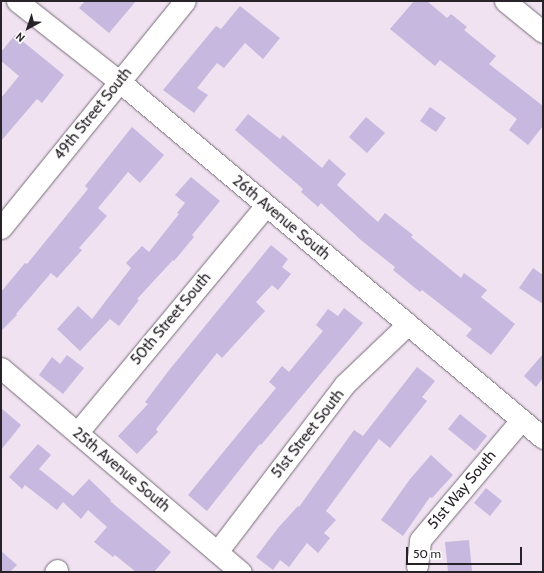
<!DOCTYPE html>
<html>
<head>
<meta charset="utf-8">
<style>
	body { margin:0 }
	#map { position:relative; width:544px; height:573px; overflow:hidden; background:#f0e2f1; font-family:Cabin,sans-serif }
	div>[style] { position:absolute }
	.building>* { inset:0; background:#c6b8de }
	.roads { filter:drop-shadow(0 0 1px #776b78) drop-shadow(0 0 1px #776b78) }
	.minor>* { height:21px; margin:-10.5px; padding:0 10.5px; transform-origin:10.5px; border-radius:10.5px; background:#fff }
	span { translate:-50% -50%; white-space:nowrap; text-align:center; line-height:1.15; -webkit-text-stroke:3.5px #fff; paint-order:stroke }
	.street-label { font-size:15px; color:#282328 }
	.frame { position:absolute; inset:0; border:2px solid #282328; pointer-events:none }
	.north { position:absolute; left:8px; top:8px; width:40px; height:40px; -webkit-text-stroke:3px #fff; paint-order:stroke; rotate:220deg; font-size:11px; font-weight:700; line-height:16px; text-align:center; color:#282328 }
	.north::after { content:''; display:block; margin:auto; width:14px; height:18px; background:#282328; clip-path:polygon(50% 0,100% 100%,50% 72%,0 100%) }
	.scale { position:absolute; left:406px; top:547px; width:116px; height:18px; box-sizing:border-box; border:2px solid #282328; border-top:0; padding-left:5px; font-size:12px; line-height:14px; white-space:nowrap; color:#282328; -webkit-text-stroke:3px #fff; paint-order:stroke }
</style>
</head>
<body>
<div id="map">
	<div class="building">
		<div style="clip-path:polygon(85px 1px,136px 1px,109px 33px,79px 8px)"></div>
		<div style="clip-path:polygon(414px 1px,427px 1px,447px 18px,451px 14px,467px 27px,464px 30px,496px 56px,489px 64px,543px 106px,543px 126px,528px 145px,509px 130px,517px 119px,440px 60px,435px 66px,390px 29px)"></div>
		<div style="clip-path:polygon(240px 6px,280px 38px,263px 59px,245px 43px,224px 68px,217px 63px,197px 88px,208px 95px,194px 113px,163px 90px,216px 26px,221px 29px)"></div>
		<div style="clip-path:polygon(15px 35px,64px 75px,42px 103px,37px 99px,1px 141px,1px 98px,19px 76px,1px 61px,1px 52px)"></div>
		<div style="clip-path:polygon(430px 107px,446px 118px,436px 132px,420px 121px)"></div>
		<div style="clip-path:polygon(248px 114px,280px 139px,283px 135px,322px 168px,329px 159px,346px 174px,337px 185px,378px 222px,385px 213px,413px 235px,411px 237px,461px 278px,464px 273px,487px 290px,481px 297px,515px 324px,491px 355px,466px 336px,472px 329px,422px 290px,420px 292px,393px 270px,395px 267px,362px 241px,321px 203px,318px 207px,301px 192px,303px 189px,235px 130px)"></div>
		<div style="clip-path:polygon(366px 117px,385px 133px,367px 153px,349px 137px)"></div>
		<div style="clip-path:polygon(132px 127px,164px 155px,140px 183px,128px 172px,98px 208px,107px 216px,79px 248px,82px 250px,57px 278px,51px 273px,16px 314px,17px 315px,1px 331px,1px 292px,25px 263px,27px 264px,88px 189px,85px 186px)"></div>
		<div style="clip-path:polygon(191px 177px,220px 201px,192px 235px,194px 237px,174px 261px,173px 260px,137px 299px,139px 300px,119px 326px,110px 319px,80px 351px,57px 329px,78px 306px,92px 319px,131px 268px,126px 263px,142px 246px,149px 252px,179px 214px,177px 213px,185px 203px,175px 195px)"></div>
		<div style="clip-path:polygon(271px 245px,288px 259px,282px 267px,291px 274px,278px 290px,272px 285px,256px 302px,265px 311px,222px 358px,217px 353px,156px 429px,158px 432px,137px 454px,118px 436px,148px 404px,145px 402px,170px 369px)"></div>
		<div style="clip-path:polygon(533px 268px,543px 275px,543px 304px,519px 288px)"></div>
		<div style="clip-path:polygon(344px 308px,363px 323px,281px 421px,261px 445px,260px 444px,207px 511px,188px 495px,276px 388px,269px 382px,282px 366px,289px 372px,323px 331px,316px 325px,328px 309px,338px 316px)"></div>
		<div style="clip-path:polygon(543px 354px,543px 378px,536px 387px,524px 376px)"></div>
		<div style="clip-path:polygon(67px 355px,84px 368px,63px 394px,39px 375px,52px 357px,60px 364px)"></div>
		<div style="clip-path:polygon(417px 367px,435px 381px,422px 397px,427px 401px,390px 448px,379px 439px,326px 511px,336px 520px,324px 533px,330px 538px,318px 553px,307px 543px,289px 567px,280px 560px,273px 570px,256px 557px,278px 528px,298px 506px,299px 507px,354px 430px,363px 436px)"></div>
		<div style="clip-path:polygon(1px 408px,21px 425px,1px 450px)"></div>
		<div style="clip-path:polygon(460px 414px,487px 436px,475px 451px,448px 429px)"></div>
		<div style="clip-path:polygon(38px 444px,51px 455px,39px 469px,73px 496px,89px 479px,111px 500px,110px 501px,171px 552px,154px 572px,136px 572px,115px 555px,113px 557px,94px 542px,107px 527px,88px 510px,81px 519px,63px 502px,57px 510px,25px 485px,22px 489px,9px 477px)"></div>
		<div style="clip-path:polygon(431px 455px,453px 475px,432px 498px,430px 497px,403px 536px,381px 520px,410px 479px)"></div>
		<div style="clip-path:polygon(486px 488px,502px 501px,490px 516px,474px 503px)"></div>
		<div style="clip-path:polygon(469px 540px,472px 571px,448px 572px,445px 542px)"></div>
		<div style="clip-path:polygon(1px 551px,17px 565px,10px 572px,1px 572px)"></div>
	</div>
	<div class="roads">
		<div class="minor">
			<div style="left:17px;top:1px;width:131px;rotate:38.2deg"></div>
			<div style="left:120px;top:82px;width:553px;rotate:40.08deg"></div>
			<div style="left:505px;top:1px;width:49px;rotate:39.2deg"></div>
			<div style="left:1px;top:228px;width:292px;rotate:-51deg"></div>
			<div style="left:1px;top:368px;width:315px;rotate:40.4deg"></div>
			<div style="left:77px;top:433px;width:296px;rotate:-50.3deg"></div>
			<div style="left:217px;top:552px;width:211px;rotate:-52.7deg"></div>
			<div style="left:345px;top:384px;width:86px;rotate:-43.6deg"></div>
			<div style="left:417px;top:566px;width:26px;rotate:-83deg"></div>
			<div style="left:420px;top:540px;width:157px;rotate:-49.9deg"></div>
			<div style="left:55px;top:572px;width:3px;rotate:-45deg"></div>
		</div>
	</div>
	<div class="street-label">
		<span style="left:93px;top:114px;rotate:-51deg">49th Street South</span>
		<span style="left:281px;top:218px;rotate:40deg">26th Avenue South</span>
		<span style="left:171px;top:319px;rotate:-50deg">50th Street South</span>
		<span style="left:308px;top:434px;rotate:-52deg">51st Street South</span>
		<span style="left:121px;top:470px;rotate:40deg">25th Avenue South</span>
		<span style="left:462px;top:490px;rotate:-50deg">51st Way South</span>
	</div>
	<div class="frame"></div>
	<div class="north">N</div>
	<div class="scale">50 m</div>
</div>
</body>
</html>
